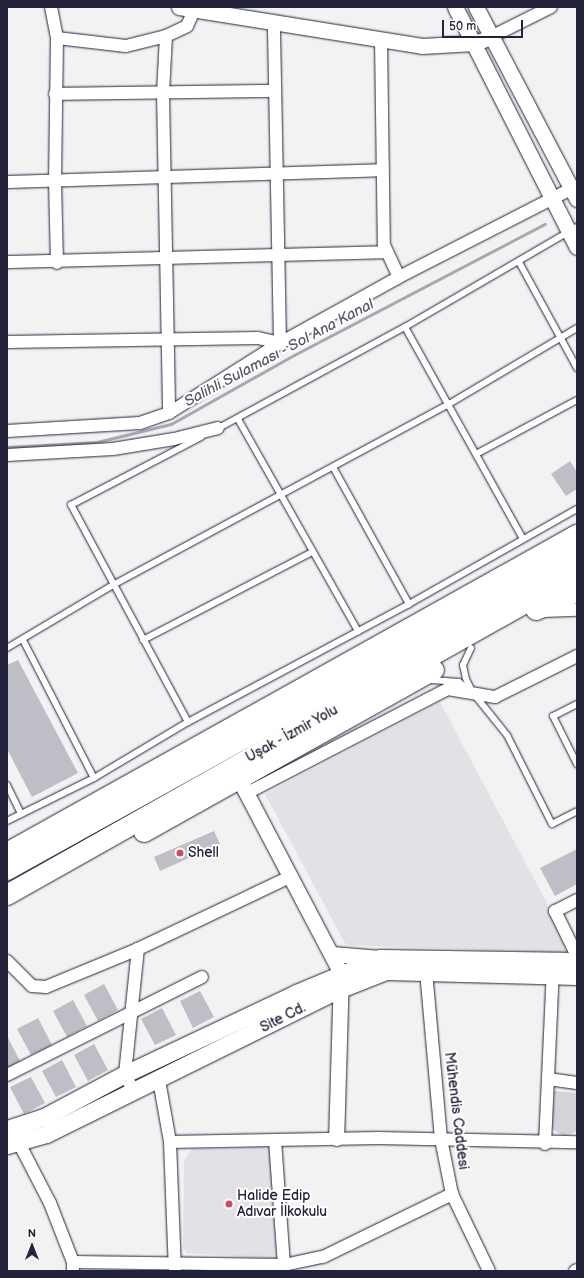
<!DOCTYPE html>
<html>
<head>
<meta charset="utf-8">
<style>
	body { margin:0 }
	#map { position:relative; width:584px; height:1278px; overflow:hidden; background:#f2f2f3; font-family:"Balsamiq Sans",sans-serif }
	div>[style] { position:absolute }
	.built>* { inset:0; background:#e2e2e6 }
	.green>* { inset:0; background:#d3d3d8 }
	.stream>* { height:3px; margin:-1.5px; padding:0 1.5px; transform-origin:1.5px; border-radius:1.5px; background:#a8a8b2 }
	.building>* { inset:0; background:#bebec6 }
	.roads { filter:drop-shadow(0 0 1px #22223b) drop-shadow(0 0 1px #22223b) }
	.service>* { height:6px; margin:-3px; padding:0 3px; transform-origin:3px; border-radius:3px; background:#fff }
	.minor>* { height:12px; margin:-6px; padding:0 6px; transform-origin:6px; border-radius:6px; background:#fff }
	.tertiary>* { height:15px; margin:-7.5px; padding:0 7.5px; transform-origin:7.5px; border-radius:7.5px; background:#fff }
	.secondary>* { height:17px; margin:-8.5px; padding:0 8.5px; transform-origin:8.5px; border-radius:8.5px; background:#fff }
	.trunk>* { height:20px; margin:-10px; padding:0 10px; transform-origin:10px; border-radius:10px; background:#fff }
	.dots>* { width:11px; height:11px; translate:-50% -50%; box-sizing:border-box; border:2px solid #fff; border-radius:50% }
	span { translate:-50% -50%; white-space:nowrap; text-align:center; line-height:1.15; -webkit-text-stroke:4px #fff; paint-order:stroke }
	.street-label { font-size:14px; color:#22223b }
	.poi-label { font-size:14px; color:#22223b }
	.left { translate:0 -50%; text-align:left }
	.water-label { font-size:15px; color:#58586b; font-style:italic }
	.frame { position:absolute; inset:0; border:8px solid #22223b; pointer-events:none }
	.north { position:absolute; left:12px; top:1226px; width:40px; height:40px; -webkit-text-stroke:3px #fff; paint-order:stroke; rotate:0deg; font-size:11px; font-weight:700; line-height:16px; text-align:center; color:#22223b }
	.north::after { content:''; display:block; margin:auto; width:14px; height:18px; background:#22223b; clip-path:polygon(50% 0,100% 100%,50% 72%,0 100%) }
	.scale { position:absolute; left:442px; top:20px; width:81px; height:18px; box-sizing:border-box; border:2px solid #22223b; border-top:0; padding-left:5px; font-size:12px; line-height:14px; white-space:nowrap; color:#22223b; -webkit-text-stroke:3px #fff; paint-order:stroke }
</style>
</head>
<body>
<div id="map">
	<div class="built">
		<div style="clip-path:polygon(440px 702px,549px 907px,567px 953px,346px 945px,265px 794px)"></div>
		<div style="clip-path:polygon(272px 1147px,279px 1259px,187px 1253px,183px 1247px,184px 1161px,192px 1149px)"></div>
	</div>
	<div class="green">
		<div style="clip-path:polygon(554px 1091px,577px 1093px,577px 1131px,564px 1137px,552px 1128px)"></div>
	</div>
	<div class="stream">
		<div style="left:7px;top:447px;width:90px;rotate:-3.2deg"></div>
		<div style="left:97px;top:442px;width:76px;rotate:-13.7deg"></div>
		<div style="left:171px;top:424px;width:141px;rotate:-29.3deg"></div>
		<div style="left:294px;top:355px;width:283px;rotate:-27.6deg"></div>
	</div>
	<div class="building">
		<div style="clip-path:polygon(570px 461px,577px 472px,577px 489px,566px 496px,551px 474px)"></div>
		<div style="clip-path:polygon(18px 660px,78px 773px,32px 797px,7px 749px,7px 665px)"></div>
		<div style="clip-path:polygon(214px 831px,220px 844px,160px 871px,154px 857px)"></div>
		<div style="clip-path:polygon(577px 849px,577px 884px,555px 896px,540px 868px)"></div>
		<div style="clip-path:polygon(104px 984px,118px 1010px,98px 1021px,84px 995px)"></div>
		<div style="clip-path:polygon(200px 991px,214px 1017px,193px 1028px,180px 1001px)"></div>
		<div style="clip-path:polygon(73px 1000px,87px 1026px,67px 1037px,53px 1011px)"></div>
		<div style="clip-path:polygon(162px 1008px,176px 1035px,155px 1045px,141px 1019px)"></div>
		<div style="clip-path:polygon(38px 1018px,52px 1045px,31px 1055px,17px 1029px)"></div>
		<div style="clip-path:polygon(7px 1036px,20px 1061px,7px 1068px)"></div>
		<div style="clip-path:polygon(94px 1044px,108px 1070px,88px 1081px,74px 1055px)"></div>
		<div style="clip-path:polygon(62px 1060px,76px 1087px,56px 1097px,42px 1071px)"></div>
		<div style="clip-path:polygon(31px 1077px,45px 1103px,24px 1114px,10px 1087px)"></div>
	</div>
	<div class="roads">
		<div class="service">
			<div style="left:519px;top:262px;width:121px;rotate:61.3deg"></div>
			<div style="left:405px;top:327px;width:243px;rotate:60.9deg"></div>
			<div style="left:238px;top:419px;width:244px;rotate:60.5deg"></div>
			<div style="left:217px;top:429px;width:214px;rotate:-28.5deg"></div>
			<div style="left:405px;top:327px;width:199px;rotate:-30.2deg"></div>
			<div style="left:478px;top:453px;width:112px;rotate:-28.2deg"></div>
			<div style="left:333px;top:467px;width:157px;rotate:61deg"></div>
			<div style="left:23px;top:640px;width:155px;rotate:62.8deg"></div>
			<div style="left:143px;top:640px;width:191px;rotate:-27.5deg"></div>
			<div style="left:7px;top:648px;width:123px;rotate:-30.7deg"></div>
			<div style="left:113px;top:585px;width:382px;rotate:-28.3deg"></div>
			<div style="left:449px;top:404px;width:149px;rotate:-30.7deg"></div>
			<div style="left:471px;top:648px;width:19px;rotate:115deg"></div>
			<div style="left:463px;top:665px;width:14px;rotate:78deg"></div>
			<div style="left:466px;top:679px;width:16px;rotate:63deg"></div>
			<div style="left:431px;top:680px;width:28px;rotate:4deg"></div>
			<div style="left:459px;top:682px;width:13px;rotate:39deg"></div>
			<div style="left:474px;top:694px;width:53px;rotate:51.2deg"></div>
			<div style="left:507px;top:735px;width:100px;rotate:63.2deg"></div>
			<div style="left:552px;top:824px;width:28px;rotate:-27deg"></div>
			<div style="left:577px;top:704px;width:27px;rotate:153deg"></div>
			<div style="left:553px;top:716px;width:54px;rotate:63.4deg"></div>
			<div style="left:188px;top:722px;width:247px;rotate:-118.3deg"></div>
			<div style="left:71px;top:505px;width:147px;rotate:-27.6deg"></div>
			<div style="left:7px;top:785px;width:32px;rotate:64deg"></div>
			<div style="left:7px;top:821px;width:97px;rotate:-26.3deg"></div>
			<div style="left:94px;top:778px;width:109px;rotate:-30.8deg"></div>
			<div style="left:188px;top:722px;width:251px;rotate:-28.1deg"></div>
			<div style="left:409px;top:604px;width:193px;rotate:-29.5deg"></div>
		</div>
		<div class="minor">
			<div style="left:51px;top:7px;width:32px;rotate:79deg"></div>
			<div style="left:57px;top:38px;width:143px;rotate:90.8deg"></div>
			<div style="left:55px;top:181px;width:82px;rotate:88.6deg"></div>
			<div style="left:166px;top:36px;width:57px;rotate:93deg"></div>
			<div style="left:163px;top:93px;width:320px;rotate:88.9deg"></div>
			<div style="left:491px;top:37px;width:67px;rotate:-26.6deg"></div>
			<div style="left:57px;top:38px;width:69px;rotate:6.6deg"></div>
			<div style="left:126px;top:46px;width:41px;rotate:-14deg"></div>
			<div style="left:166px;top:36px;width:23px;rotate:-25deg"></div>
			<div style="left:187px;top:26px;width:17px;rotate:-66deg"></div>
			<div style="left:381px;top:40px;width:205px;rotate:89.2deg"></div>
			<div style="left:384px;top:245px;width:35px;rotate:65deg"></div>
			<div style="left:55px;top:94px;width:220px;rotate:-0.8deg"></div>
			<div style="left:7px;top:182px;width:376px;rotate:-1.8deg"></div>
			<div style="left:7px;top:262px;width:380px;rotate:-1.5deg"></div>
			<div style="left:7px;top:342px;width:251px;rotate:-0.9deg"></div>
			<div style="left:258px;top:338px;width:23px;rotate:13deg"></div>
			<div style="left:280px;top:343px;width:320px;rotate:-91.1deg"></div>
			<div style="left:7px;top:431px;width:133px;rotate:-3.4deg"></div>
			<div style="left:140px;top:423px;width:31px;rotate:-19deg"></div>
			<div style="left:169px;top:413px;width:131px;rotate:-32.2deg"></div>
			<div style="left:280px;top:343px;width:136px;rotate:-29deg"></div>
			<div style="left:399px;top:277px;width:200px;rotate:-27.1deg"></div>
			<div style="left:7px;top:455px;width:106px;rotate:-3.2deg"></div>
			<div style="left:113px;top:449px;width:62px;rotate:-9.3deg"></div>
			<div style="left:174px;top:439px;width:45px;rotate:-14deg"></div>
			<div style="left:543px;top:611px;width:34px;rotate:-2deg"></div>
			<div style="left:249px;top:792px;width:224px;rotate:-27.4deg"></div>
			<div style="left:448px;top:689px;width:48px;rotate:9.7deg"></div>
			<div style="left:495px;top:697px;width:92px;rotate:-26.6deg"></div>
			<div style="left:577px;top:900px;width:25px;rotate:153deg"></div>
			<div style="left:555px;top:911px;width:50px;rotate:63.9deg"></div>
			<div style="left:7px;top:961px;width:35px;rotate:45deg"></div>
			<div style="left:32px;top:986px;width:14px;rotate:4deg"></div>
			<div style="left:46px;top:987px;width:100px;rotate:-22.4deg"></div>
			<div style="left:138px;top:949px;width:170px;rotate:-25.4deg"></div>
			<div style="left:426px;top:971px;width:169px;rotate:84.9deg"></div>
			<div style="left:441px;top:1139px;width:56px;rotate:78.7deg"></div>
			<div style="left:452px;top:1194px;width:85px;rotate:64.3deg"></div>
			<div style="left:7px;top:1075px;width:218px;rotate:-26.7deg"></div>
			<div style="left:548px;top:1079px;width:29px;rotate:8deg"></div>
			<div style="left:159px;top:1080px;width:63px;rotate:79.9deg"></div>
			<div style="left:170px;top:1142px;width:129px;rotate:87.8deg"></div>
			<div style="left:134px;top:1092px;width:20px;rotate:-117deg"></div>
			<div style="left:125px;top:1074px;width:126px;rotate:-84.1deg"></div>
			<div style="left:18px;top:1134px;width:9px;rotate:84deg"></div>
			<div style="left:19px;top:1143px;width:68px;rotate:62.7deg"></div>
			<div style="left:50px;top:1203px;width:63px;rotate:68.7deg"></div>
			<div style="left:73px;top:1262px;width:9px;rotate:90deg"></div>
			<div style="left:275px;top:1140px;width:125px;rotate:85.9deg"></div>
			<div style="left:170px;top:1142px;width:208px;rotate:-1.1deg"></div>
			<div style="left:378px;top:1138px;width:199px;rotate:1.2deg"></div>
			<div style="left:545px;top:1144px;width:177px;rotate:-87.4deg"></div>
			<div style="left:73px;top:1262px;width:211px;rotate:0.8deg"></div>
			<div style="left:284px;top:1265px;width:40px;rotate:-12deg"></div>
			<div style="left:323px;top:1257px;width:144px;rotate:-26deg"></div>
			<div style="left:575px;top:1271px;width:2px;rotate:-27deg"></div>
		</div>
		<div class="tertiary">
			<div style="left:179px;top:7px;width:246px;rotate:9.1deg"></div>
			<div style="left:422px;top:46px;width:53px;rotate:-3.2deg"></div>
			<div style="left:475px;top:43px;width:17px;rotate:-21deg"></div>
			<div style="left:455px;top:7px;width:269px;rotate:63.1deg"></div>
			<div style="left:476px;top:7px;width:217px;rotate:62.3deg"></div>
			<div style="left:240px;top:781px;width:217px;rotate:62.3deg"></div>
			<div style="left:341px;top:973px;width:165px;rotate:91.7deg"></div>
			<div style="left:332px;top:954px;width:48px;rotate:4.8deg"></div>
		</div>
		<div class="secondary">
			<div style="left:7px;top:1129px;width:39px;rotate:-18deg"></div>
			<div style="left:44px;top:1117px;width:92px;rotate:-28deg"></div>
			<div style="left:125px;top:1074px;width:189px;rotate:-25.3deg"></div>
			<div style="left:296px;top:993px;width:91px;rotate:-22.6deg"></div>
			<div style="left:380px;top:958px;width:197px;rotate:0.9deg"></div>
			<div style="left:7px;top:1145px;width:41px;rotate:-15.8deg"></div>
			<div style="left:46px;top:1134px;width:328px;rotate:-26.3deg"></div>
			<div style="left:340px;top:989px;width:49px;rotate:-21.4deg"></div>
			<div style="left:386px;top:971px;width:191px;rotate:1.5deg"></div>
		</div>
		<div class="trunk">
			<div style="left:536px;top:610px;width:45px;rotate:-23.7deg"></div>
			<div style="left:144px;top:832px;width:332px;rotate:-29.2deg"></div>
			<div style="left:7px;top:853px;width:653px;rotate:-29.16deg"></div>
			<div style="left:7px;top:870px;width:652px;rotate:-29deg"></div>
			<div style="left:7px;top:895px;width:654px;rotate:-29.39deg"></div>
		</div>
	</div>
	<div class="dots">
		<div style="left:180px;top:853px;background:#d1495b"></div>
		<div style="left:229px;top:1204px;background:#d1495b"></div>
	</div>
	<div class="street-label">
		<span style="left:292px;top:734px;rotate:-29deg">Uşak - İzmir Yolu</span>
		<span style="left:283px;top:1018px;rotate:-27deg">Site Cd.</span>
		<span style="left:456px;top:1111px;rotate:83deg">Mühendis Caddesi</span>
	</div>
	<div class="poi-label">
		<span class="left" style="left:188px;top:853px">Shell</span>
		<span class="left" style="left:237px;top:1204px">Halide Edip<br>Adıvar İlkokulu</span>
	</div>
	<div class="water-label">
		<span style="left:279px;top:353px;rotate:-28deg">Salihli Sulaması - Sol Ana Kanal</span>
	</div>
	<div class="frame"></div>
	<div class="north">N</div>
	<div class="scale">50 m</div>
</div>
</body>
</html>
